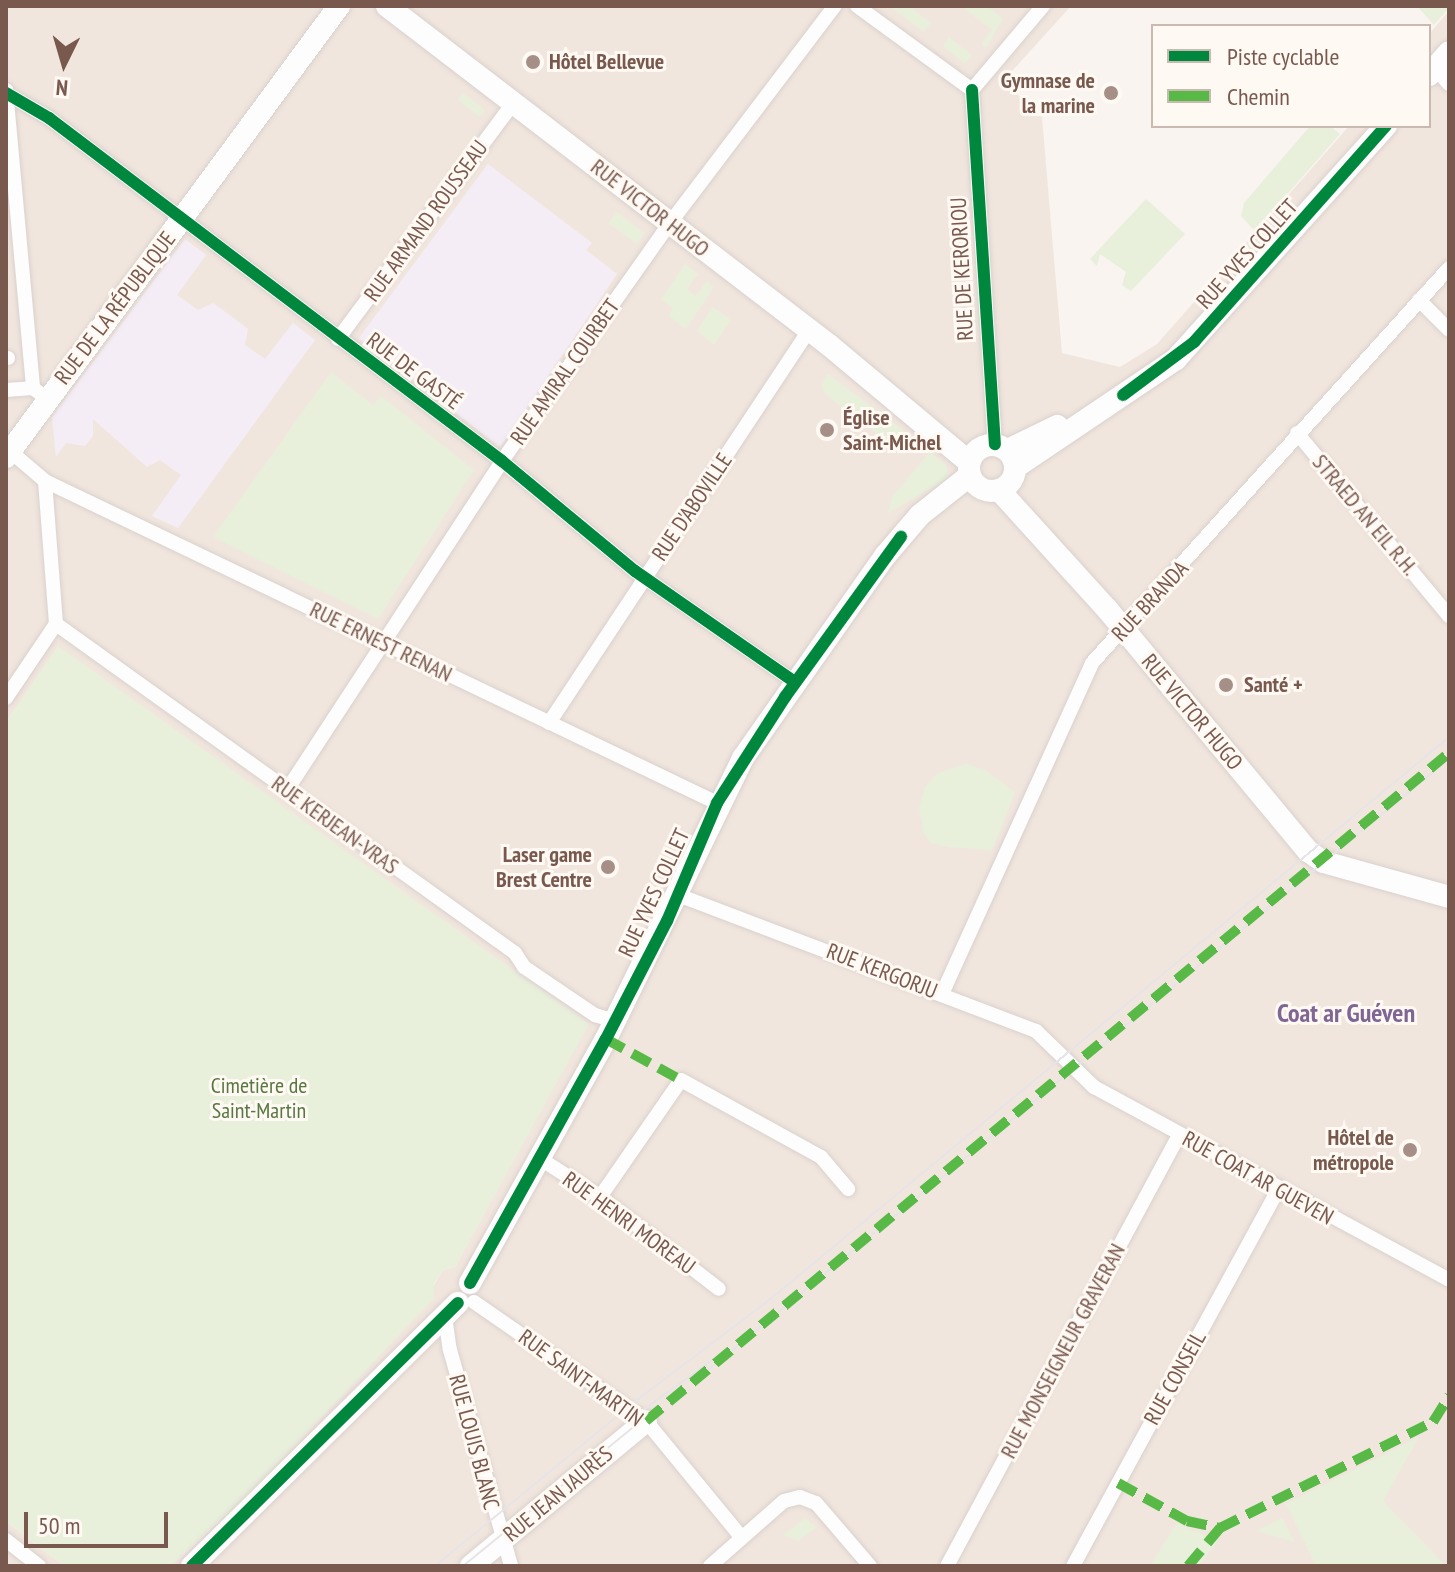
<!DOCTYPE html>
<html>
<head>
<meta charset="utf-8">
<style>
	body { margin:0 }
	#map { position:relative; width:1455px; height:1572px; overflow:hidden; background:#f9f4f0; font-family:"PT Sans Narrow",sans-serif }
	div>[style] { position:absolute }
	.residential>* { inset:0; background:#f1e6de }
	.education>* { inset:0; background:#f5edf6 }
	.green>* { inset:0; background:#e8efdb }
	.roads { filter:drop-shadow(0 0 2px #d9d1cd) drop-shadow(0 0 2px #d9d1cd) }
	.street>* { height:14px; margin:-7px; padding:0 7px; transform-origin:7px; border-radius:7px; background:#fefdfd }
	.secondary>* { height:22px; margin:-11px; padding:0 11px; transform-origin:11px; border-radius:11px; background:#fefdfd }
	.secondary>.ring { margin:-11px; padding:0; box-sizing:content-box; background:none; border:22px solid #fefdfd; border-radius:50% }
	.tram>* { height:2px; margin:-1px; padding:0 1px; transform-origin:1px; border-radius:1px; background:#e6e4e7 }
	.quiet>* { height:10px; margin-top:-5px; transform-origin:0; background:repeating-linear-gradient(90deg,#58b947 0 20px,transparent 0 30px) }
	.cycleway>* { height:12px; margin:-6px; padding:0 6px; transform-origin:6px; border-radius:6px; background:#00873e }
	.dots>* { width:22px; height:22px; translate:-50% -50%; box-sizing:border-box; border:4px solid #fff9f3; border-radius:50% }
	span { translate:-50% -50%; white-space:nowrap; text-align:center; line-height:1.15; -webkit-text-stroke:6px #fff9f3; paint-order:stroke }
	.poi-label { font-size:22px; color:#79594e; font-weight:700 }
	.left { translate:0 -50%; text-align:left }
	.right { translate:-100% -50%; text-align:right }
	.street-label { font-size:22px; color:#79594e }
	.park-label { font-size:22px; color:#587842 }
	.quarter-label { font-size:26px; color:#806694; font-weight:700 }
	.frame { position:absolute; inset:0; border:8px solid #79594e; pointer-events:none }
	.legend { position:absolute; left:1151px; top:24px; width:280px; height:104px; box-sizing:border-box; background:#fff9f3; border:2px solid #c9b9b1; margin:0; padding:10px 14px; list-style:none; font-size:24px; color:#79594e }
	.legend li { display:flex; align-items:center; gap:16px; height:40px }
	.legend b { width:40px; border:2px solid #c9b9b1 }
	.north { position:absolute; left:24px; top:24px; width:80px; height:80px; -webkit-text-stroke:6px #fff9f3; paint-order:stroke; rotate:185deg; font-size:22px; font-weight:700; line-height:32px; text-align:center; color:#79594e }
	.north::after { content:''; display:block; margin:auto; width:28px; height:36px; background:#79594e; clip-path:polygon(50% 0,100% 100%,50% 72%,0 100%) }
	.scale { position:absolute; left:24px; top:1512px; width:144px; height:36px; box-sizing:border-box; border:4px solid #79594e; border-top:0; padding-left:10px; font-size:24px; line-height:28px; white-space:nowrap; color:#79594e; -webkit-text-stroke:6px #fff9f3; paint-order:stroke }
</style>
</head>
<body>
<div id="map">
	<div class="residential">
		<div style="clip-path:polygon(6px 6px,1071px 6px,1003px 81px,1042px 117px,1062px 353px,1120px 367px,1157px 344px,1349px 126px,1429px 126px,1429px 34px,1449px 11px,1449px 1566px,170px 1566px,245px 1498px,433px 1298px,434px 1285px,443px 1270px,455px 1267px,588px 1024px,58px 647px,6px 722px)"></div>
		<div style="clip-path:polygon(6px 1521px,64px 1566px,6px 1566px)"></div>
	</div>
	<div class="education">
		<div style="clip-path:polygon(488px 164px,592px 243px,586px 250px,617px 274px,500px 447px,359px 338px)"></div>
		<div style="clip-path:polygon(185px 239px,206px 255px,177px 295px,198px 310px,213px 303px,224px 311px,248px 329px,245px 345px,265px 359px,293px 323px,315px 340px,178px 528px,152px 516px,181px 475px,160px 460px,147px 467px,93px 419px,93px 436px,85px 446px,66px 443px,56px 457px,52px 417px)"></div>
	</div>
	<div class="green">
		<div style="clip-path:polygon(889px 6px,909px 6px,931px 23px,924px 32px)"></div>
		<div style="clip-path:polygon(961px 6px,987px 6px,1003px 19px,986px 48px,981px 44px,992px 30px)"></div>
		<div style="clip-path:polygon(1417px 6px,1449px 6px,1449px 8px,1434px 25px)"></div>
		<div style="clip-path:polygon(949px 37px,972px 55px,965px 64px,943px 46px)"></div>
		<div style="clip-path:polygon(463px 93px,485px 110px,480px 117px,458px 100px)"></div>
		<div style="clip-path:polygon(1310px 126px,1330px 126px,1340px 134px,1255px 231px,1241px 216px,1244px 203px)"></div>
		<div style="clip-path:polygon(1146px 199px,1185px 234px,1131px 291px,1122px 285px,1126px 272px,1100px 254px,1097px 266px,1090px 259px)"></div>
		<div style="clip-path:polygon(617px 212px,644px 233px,637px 244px,608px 223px)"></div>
		<div style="clip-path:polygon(685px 264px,698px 274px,687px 289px,696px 296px,707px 281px,714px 287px,686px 329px,669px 316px,673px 309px,661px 299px)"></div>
		<div style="clip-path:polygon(713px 307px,731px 320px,714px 345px,697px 331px)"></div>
		<div style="clip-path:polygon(331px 372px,373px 405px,381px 396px,474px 470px,378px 619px,213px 537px)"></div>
		<div style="clip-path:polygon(828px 374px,915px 439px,904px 455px,825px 394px,821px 385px)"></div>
		<div style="clip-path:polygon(930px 452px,946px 464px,949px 478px,888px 513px,892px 497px)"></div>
		<div style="clip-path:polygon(58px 646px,589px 1024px,455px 1267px,443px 1270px,434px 1284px,434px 1298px,245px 1498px,170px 1566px,64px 1566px,6px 1521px,6px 722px)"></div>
		<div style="clip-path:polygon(966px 764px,985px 770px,1015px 792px,992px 850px,948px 847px,931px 843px,923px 832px,919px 808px,925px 787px,938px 773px)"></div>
		<div style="clip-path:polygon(1419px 1437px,1383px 1501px,1446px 1566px,1316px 1566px,1286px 1504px)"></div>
		<div style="clip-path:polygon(805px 1518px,817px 1527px,798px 1541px,783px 1535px)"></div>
		<div style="clip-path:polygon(1282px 1518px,1295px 1542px,1256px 1531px)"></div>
		<div style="clip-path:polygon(1177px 1523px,1218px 1541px,1198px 1566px,1150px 1566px)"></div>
	</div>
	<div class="roads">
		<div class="street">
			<div style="left:857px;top:6px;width:142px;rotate:36.1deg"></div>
			<div style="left:1435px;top:68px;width:21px;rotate:49deg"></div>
			<div style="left:6px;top:90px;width:299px;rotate:84.8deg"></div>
			<div style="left:33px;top:388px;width:18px;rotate:38deg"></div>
			<div style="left:972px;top:90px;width:355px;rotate:86.3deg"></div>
			<div style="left:972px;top:90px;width:110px;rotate:-49.8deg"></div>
			<div style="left:6px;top:93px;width:50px;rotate:30.2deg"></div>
			<div style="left:49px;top:118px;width:568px;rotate:37.13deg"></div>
			<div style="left:502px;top:461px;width:173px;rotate:39.6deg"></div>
			<div style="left:635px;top:571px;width:195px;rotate:34.8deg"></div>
			<div style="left:1419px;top:300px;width:42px;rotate:45deg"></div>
			<div style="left:338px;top:339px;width:294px;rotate:-53.4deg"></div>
			<div style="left:6px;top:358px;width:2px"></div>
			<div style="left:6px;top:390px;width:27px;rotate:-4deg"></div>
			<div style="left:1297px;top:433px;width:238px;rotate:50.3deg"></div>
			<div style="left:10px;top:451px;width:46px;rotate:40.6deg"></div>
			<div style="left:45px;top:481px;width:143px;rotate:85.6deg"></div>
			<div style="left:45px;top:481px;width:745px;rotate:25.6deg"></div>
			<div style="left:56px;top:624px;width:565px;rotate:35.63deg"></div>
			<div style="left:515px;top:953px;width:17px;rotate:57deg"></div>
			<div style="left:524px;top:967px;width:86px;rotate:34.1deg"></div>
			<div style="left:595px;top:1015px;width:21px;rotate:17deg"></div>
			<div style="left:6px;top:698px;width:89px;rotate:-56deg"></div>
			<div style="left:549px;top:723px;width:471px;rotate:-56.5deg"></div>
			<div style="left:287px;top:790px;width:393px;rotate:-56.8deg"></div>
			<div style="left:502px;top:461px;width:291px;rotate:-54.8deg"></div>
			<div style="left:670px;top:223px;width:273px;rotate:-52.8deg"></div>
			<div style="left:678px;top:895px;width:383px;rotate:20.8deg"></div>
			<div style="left:1036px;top:1031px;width:81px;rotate:44deg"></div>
			<div style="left:1094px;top:1087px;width:404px;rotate:28.5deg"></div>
			<div style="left:942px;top:994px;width:363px;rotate:-65.6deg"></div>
			<div style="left:1092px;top:663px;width:532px;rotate:-47.89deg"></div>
			<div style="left:539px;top:1158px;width:72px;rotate:32.6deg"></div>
			<div style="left:600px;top:1197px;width:150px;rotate:37.7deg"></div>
			<div style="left:600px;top:1197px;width:142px;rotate:-55.3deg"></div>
			<div style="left:681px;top:1080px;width:160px;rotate:28.8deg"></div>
			<div style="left:821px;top:1157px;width:42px;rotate:49.8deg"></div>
			<div style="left:474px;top:1302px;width:209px;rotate:34.7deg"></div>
			<div style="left:646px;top:1421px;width:151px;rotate:50.6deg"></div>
			<div style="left:445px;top:1316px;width:34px;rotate:82deg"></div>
			<div style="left:450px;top:1350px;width:224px;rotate:74.2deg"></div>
			<div style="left:6px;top:1540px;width:42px;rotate:38.2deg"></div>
			<div style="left:710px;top:1566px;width:98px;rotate:-41.3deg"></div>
			<div style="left:784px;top:1501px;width:16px;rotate:-14deg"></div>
			<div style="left:800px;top:1497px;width:17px;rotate:21deg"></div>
			<div style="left:816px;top:1503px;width:83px;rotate:49.4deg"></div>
			<div style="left:947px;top:1566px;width:489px;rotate:-61.7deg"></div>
			<div style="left:1073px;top:1566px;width:428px;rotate:-61.4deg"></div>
		</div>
		<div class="secondary">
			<div style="left:387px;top:6px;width:557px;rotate:37.49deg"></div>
			<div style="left:829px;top:345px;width:182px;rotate:39.9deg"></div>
			<div style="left:1429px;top:75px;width:30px;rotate:-49deg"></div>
			<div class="ring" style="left:969px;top:445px;width:24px;height:24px"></div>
			<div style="left:1008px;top:450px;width:55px;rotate:-26.1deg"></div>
			<div style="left:6px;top:457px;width:561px;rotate:-53.56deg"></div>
			<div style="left:1016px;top:467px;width:193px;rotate:-34deg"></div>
			<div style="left:1176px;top:359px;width:314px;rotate:-48deg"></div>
			<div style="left:999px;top:490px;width:161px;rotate:47.8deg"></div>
			<div style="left:1107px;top:609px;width:315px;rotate:50.3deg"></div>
			<div style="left:1308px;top:851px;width:19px;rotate:35deg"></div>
			<div style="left:1324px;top:862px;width:130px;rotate:15.6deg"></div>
			<div style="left:470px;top:1283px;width:279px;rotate:-60.9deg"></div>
			<div style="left:606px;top:1039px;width:313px;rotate:-64deg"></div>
			<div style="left:743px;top:758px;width:247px;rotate:-54.9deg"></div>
			<div style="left:885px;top:556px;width:54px;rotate:-49.5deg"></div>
			<div style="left:920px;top:515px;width:63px;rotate:-38.5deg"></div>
			<div style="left:192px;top:1566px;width:374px;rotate:-44.7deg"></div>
			<div style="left:471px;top:1566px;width:227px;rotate:-39.6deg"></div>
		</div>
	</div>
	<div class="tram">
		<div style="left:707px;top:1371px;width:962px;rotate:-39.52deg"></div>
		<div style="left:631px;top:1419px;width:100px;rotate:-36.1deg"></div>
		<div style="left:435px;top:1566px;width:263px;rotate:-39.4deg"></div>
		<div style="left:638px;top:1399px;width:163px;rotate:-37deg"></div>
		<div style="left:768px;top:1301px;width:884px;rotate:-39.63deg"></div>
		<div style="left:463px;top:1566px;width:237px;rotate:-39.2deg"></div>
	</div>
	<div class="quiet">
		<div style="left:606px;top:1039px;width:85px;rotate:28.7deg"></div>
		<div style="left:646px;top:1421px;width:1045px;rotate:-39.76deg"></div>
		<div style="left:1118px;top:1483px;width:79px;rotate:28.8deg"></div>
		<div style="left:1187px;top:1521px;width:34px;rotate:12deg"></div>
		<div style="left:1220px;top:1528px;width:238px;rotate:-26.5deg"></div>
		<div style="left:1433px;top:1422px;width:31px;rotate:-58deg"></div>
		<div style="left:1188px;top:1566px;width:50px;rotate:-49.9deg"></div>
	</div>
	<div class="cycleway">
		<div style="left:972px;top:90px;width:355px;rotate:86.3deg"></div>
		<div style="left:6px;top:93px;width:50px;rotate:30.2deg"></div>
		<div style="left:49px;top:118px;width:568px;rotate:37.13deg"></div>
		<div style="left:502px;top:461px;width:173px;rotate:39.6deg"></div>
		<div style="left:635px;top:571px;width:195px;rotate:34.8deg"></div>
		<div style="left:1123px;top:395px;width:89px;rotate:-36.7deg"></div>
		<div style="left:1194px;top:342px;width:289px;rotate:-48.4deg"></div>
		<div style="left:470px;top:1283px;width:279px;rotate:-60.9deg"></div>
		<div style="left:606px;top:1039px;width:133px;rotate:-62.7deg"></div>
		<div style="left:667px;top:921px;width:128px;rotate:-67deg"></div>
		<div style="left:717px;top:803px;width:126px;rotate:-57.3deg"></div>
		<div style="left:785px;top:697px;width:198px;rotate:-54.1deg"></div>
		<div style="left:192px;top:1566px;width:374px;rotate:-44.7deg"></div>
	</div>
	<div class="dots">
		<div style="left:533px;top:62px;background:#a68f87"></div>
		<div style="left:1111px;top:93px;background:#a68f87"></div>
		<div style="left:827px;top:430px;background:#a68f87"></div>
		<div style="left:1226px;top:685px;background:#a68f87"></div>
		<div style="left:608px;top:867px;background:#a68f87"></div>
		<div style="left:1410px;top:1150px;background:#a68f87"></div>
	</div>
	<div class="poi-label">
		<span class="left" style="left:549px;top:62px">Hôtel Bellevue</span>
		<span class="right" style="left:1095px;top:93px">Gymnase de<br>la marine</span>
		<span class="left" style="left:843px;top:430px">Église<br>Saint-Michel</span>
		<span class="left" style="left:1244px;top:685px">Santé +</span>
		<span class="right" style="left:592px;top:867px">Laser game<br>Brest Centre</span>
		<span class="right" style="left:1394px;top:1150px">Hôtel de<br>métropole</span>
	</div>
	<div class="street-label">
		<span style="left:650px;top:208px;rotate:38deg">RUE VICTOR HUGO</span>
		<span style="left:426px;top:221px;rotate:-54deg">RUE ARMAND ROUSSEAU</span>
		<span style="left:1247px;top:254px;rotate:-48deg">RUE YVES COLLET</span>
		<span style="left:962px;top:269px;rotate:-93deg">RUE DE KERORIOU</span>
		<span style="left:115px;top:308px;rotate:-53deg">RUE DE LA RÉPUBLIQUE</span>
		<span style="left:414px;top:371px;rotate:37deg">RUE DE GASTÉ</span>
		<span style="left:565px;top:372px;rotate:-55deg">RUE AMIRAL COURBET</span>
		<span style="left:692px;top:507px;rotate:-56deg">RUE D'ABOVILLE</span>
		<span style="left:1365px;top:515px;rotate:50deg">STRAED AN EIL R.H.</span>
		<span style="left:1150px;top:601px;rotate:-47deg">RUE BRANDA</span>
		<span style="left:381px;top:642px;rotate:26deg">RUE ERNEST RENAN</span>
		<span style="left:1192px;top:712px;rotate:50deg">RUE VICTOR HUGO</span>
		<span style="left:335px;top:825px;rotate:36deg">RUE KERJEAN-VRAS</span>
		<span style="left:654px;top:893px;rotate:-65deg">RUE YVES COLLET</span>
		<span style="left:882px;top:971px;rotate:21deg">RUE KERGORJU</span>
		<span style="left:1258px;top:1178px;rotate:29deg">RUE COAT AR GUEVEN</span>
		<span style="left:629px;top:1223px;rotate:36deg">RUE HENRI MOREAU</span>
		<span style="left:1063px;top:1351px;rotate:-62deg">RUE MONSEIGNEUR GRAVERAN</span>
		<span style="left:581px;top:1378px;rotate:36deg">RUE SAINT-MARTIN</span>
		<span style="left:1175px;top:1378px;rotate:-61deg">RUE CONSEIL</span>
		<span style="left:474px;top:1442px;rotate:75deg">RUE LOUIS BLANC</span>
		<span style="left:558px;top:1494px;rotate:-40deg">RUE JEAN JAURÈS</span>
	</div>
	<div class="park-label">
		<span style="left:259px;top:1098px">Cimetière de<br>Saint-Martin</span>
	</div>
	<div class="quarter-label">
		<span style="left:1346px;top:1013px">Coat ar Guéven</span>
	</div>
	<div class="frame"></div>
	<ul class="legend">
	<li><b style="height:10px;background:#00873e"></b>Piste cyclable</li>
	<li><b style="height:10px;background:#58b947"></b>Chemin</li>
	</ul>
	<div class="north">N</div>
	<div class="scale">50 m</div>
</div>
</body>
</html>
